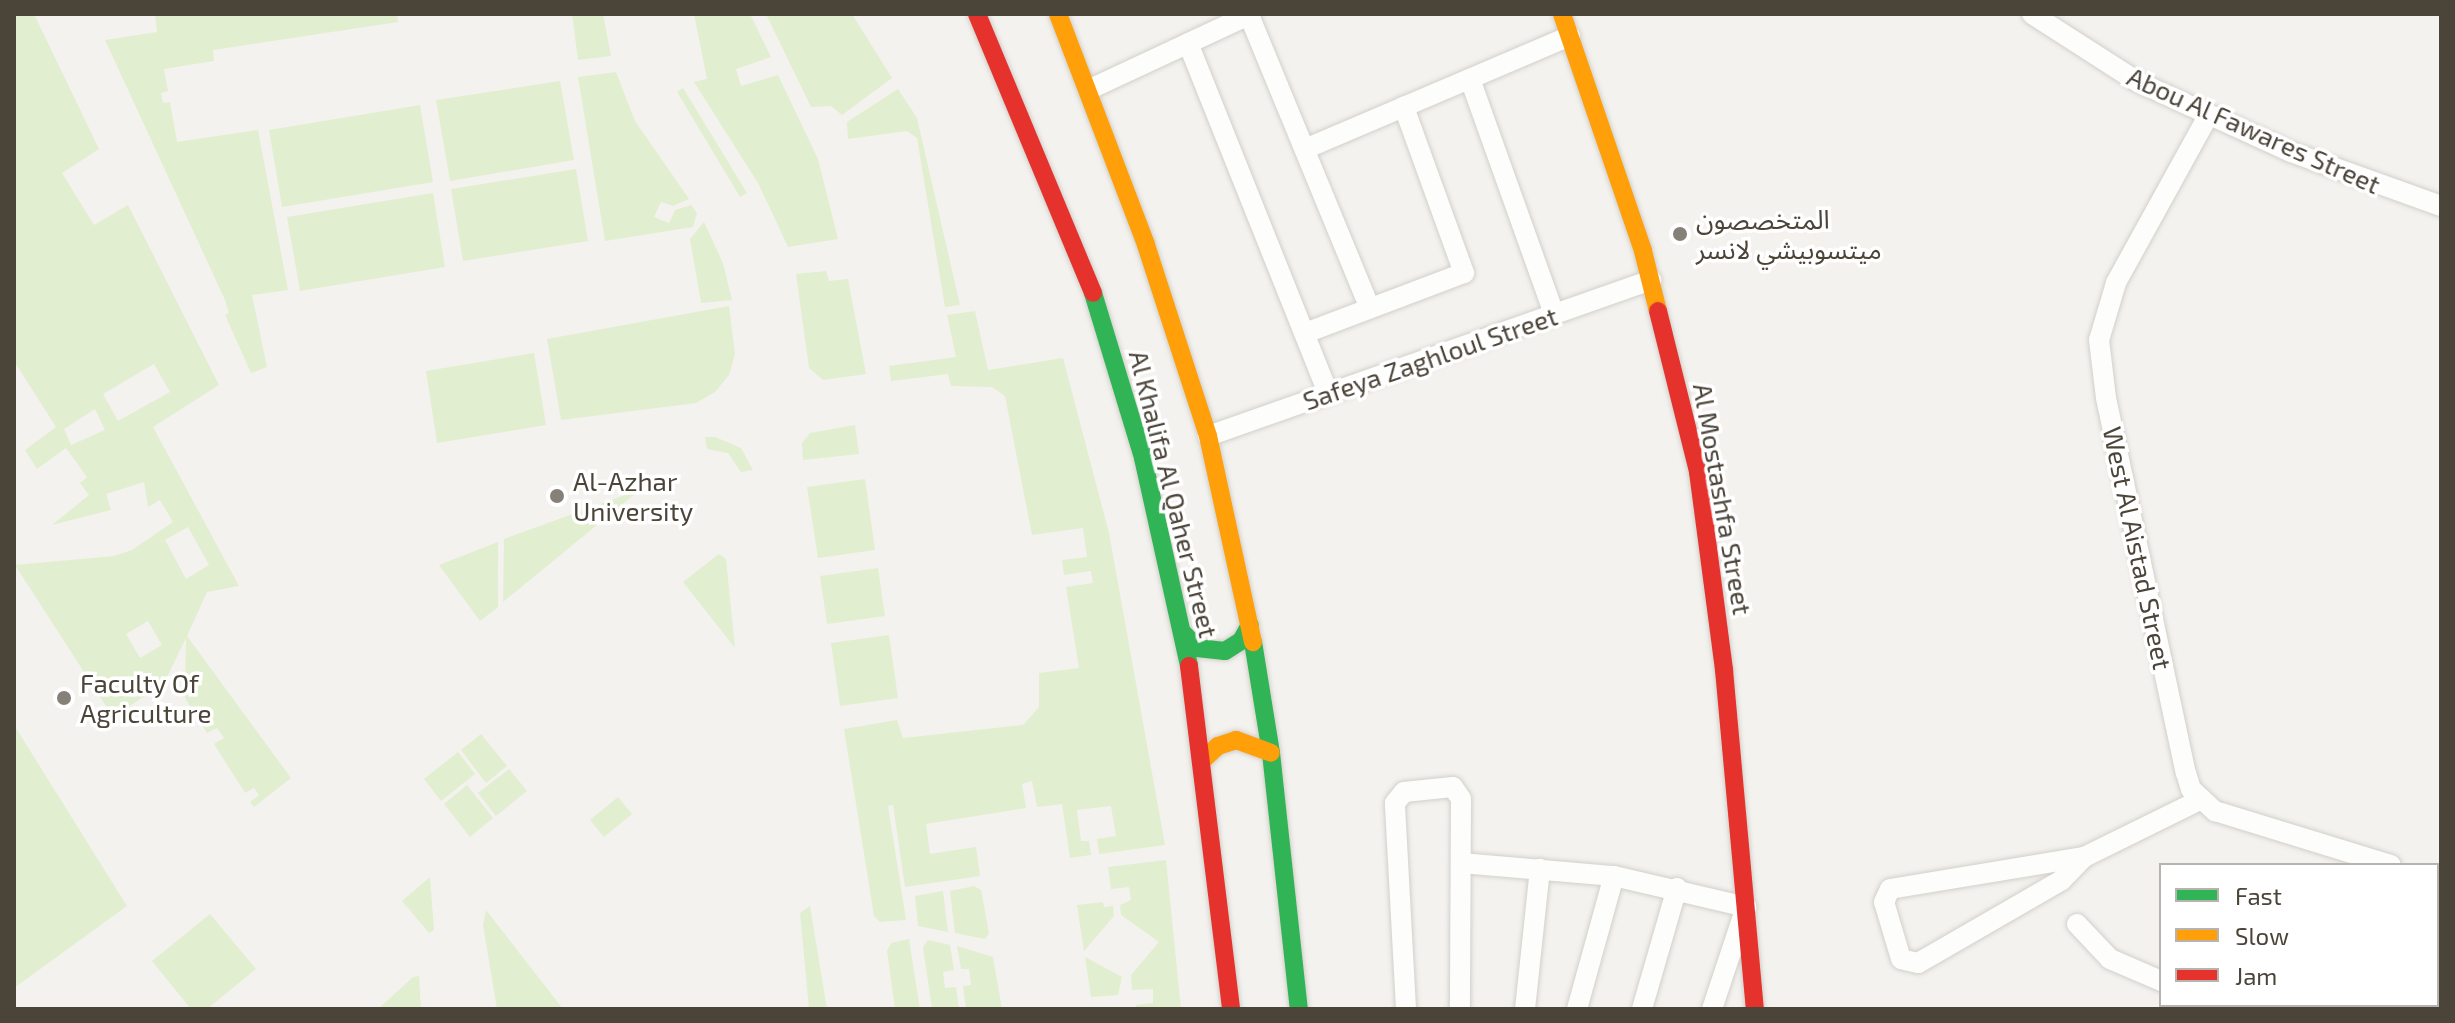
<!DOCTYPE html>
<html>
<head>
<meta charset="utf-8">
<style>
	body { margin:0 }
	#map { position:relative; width:2455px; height:1023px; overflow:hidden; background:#f4f2ee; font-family:"Exo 2","Noto Sans Arabic",sans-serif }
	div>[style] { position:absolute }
	.green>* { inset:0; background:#e1eecf }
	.roads { filter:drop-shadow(0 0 2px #d2d0cb) drop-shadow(0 0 2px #d2d0cb) }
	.street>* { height:20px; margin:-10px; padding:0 10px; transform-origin:10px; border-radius:10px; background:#fdfdfc }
	.fast>* { height:18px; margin:-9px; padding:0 9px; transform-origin:9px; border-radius:9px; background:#30b455 }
	.slow>* { height:18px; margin:-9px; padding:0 9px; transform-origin:9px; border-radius:9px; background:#ff9f0a }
	.jam>* { height:18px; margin:-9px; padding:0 9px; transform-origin:9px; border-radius:9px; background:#e5322d }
	.dots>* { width:22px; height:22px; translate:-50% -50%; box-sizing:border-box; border:4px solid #fff; border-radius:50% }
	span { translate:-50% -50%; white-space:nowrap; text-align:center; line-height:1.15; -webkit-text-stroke:7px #fff; paint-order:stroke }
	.street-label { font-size:26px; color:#4b4439 }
	.poi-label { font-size:26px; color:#4b4439 }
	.left { translate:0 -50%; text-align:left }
	.frame { position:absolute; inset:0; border:16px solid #4b4439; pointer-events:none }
	.legend { position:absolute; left:2159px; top:863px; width:280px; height:144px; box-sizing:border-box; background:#fff; border:2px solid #b7b4b0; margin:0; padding:10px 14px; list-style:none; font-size:24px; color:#4b4439 }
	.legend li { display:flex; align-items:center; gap:16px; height:40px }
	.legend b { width:40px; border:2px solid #b7b4b0 }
</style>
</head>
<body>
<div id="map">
	<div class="green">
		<div style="clip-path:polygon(evenodd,14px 14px,34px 14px,99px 149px,62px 173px,94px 225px,128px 205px,219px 385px,153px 427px,239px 586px,207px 592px,187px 636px,291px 778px,254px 807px,250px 802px,259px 795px,254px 788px,245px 793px,214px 744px,224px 738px,217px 728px,207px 733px,185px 698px,186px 638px,164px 683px,113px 717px,15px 565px,114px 556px,132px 550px,173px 522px,160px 500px,148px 507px,144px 482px,106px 494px,111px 510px,52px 525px,89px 495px,80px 483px,87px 477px,66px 448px,37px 469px,25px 450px,56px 427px,14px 361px,14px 14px,154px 364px,170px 392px,118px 421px,103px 394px,154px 364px,14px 14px,95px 409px,105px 430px,71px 445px,64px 429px,95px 409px,14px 14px,188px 527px,209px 565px,186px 579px,165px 540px,188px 527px,14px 14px,148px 621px,162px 645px,140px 658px,126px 634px,148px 621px)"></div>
		<div style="clip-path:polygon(155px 14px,397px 14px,398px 22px,213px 50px,214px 61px,164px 69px,168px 91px,161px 93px,163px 103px,170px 102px,177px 142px,258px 130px,288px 290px,252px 295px,267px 367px,251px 373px,225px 315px,229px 313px,225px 300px,105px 40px,157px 32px)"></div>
		<div style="clip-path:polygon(572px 14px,603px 14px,611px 56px,578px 60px)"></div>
		<div style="clip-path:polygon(694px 14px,750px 14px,771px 57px,736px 69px,741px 86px,778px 75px,818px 159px,838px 239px,788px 247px,758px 183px,694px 82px,707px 79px)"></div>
		<div style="clip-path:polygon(766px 14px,852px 14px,892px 78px,842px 115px,831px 106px,811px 107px)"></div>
		<div style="clip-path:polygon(616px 72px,635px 121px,689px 199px,673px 206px,661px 202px,654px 217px,669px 223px,675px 210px,691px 205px,697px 213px,693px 227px,605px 241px,578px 77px)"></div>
		<div style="clip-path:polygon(560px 81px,574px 160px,450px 181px,436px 100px)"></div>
		<div style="clip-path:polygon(683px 88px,747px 193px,740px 197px,677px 92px)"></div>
		<div style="clip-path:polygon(898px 89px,917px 118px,960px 305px,945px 307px,917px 138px,907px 131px,848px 139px,847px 122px)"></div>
		<div style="clip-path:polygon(420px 105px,433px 182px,282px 207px,269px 130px)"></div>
		<div style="clip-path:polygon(576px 169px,588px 241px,463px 261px,451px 189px)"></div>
		<div style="clip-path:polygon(433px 193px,445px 267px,300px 291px,287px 217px)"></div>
		<div style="clip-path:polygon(704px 222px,723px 263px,732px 300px,701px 303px,690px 239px)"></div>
		<div style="clip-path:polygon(826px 271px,829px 281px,848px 279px,866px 374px,823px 380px,809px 368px,796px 274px)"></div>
		<div style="clip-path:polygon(729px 306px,735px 354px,729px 375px,715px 392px,696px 403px,561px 420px,547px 339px)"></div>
		<div style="clip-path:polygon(975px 311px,988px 370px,1063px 358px,1109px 533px,1165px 845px,1099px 854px,1097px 839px,1116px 836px,1111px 806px,1077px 810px,1081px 841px,1089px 841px,1091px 855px,1070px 858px,1062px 804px,1037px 807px,1032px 781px,1022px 784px,1026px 808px,926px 824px,930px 854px,976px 847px,980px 876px,905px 887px,893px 805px,888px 806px,906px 920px,880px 922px,874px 916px,844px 729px,897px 720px,903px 738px,1023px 725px,1039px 707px,1039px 673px,1079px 668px,1066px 587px,1093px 583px,1091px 571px,1064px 575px,1062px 560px,1087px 557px,1083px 528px,1032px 535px,1005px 396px,992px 387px,951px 386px,948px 374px,891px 381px,889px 366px,956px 357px,947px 315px)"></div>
		<div style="clip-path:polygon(534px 353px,546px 425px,437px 443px,426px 371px)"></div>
		<div style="clip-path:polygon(855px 425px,859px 454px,803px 460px,802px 443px,810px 433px)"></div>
		<div style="clip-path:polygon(715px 437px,741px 448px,753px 470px,741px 472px,728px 453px,707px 449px,705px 437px)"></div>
		<div style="clip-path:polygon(865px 479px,875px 550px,818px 558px,807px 487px)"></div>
		<div style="clip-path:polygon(636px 491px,636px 493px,503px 602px,504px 539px)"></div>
		<div style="clip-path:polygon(498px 542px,498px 607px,480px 621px,439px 565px)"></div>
		<div style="clip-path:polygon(719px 554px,726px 559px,735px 648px,683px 582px)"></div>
		<div style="clip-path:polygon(878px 568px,885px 616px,827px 624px,820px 576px)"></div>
		<div style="clip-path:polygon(889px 635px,898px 698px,840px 706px,831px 643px)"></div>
		<div style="clip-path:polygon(14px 725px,127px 906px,14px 988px)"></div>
		<div style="clip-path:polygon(481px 734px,507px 766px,486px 783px,461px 750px)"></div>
		<div style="clip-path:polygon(458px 752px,475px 774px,441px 801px,424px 779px)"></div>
		<div style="clip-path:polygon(509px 769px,527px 791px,496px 816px,478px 793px)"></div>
		<div style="clip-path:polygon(467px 785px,493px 818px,470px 837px,444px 804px)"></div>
		<div style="clip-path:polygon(618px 797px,632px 814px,604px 837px,590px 820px)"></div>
		<div style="clip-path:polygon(1166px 860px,1181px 1009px,1137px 1009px,1136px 1005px,1153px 1003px,1153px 989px,1132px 990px,1131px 975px,1159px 942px,1121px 915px,1120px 905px,1131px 900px,1129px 887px,1111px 889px,1108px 867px)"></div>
		<div style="clip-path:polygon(430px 877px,434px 930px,429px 933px,402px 901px)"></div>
		<div style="clip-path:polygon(974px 886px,981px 890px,989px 933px,985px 939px,955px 933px,950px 891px)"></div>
		<div style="clip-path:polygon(943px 891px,948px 932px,918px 926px,915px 896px)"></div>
		<div style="clip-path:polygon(1103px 902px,1104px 907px,1113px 906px,1114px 916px,1084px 951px,1077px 905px)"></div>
		<div style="clip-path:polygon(810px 906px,827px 1009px,809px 1009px,800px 913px)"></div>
		<div style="clip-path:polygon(486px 910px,563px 1009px,497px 1009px,483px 925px)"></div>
		<div style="clip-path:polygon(210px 914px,256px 969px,207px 1009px,191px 1009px,152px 961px)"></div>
		<div style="clip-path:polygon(909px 939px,920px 1009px,895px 1009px,887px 951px,891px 943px)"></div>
		<div style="clip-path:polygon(928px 940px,950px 945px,954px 970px,943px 972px,945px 988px,956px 987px,959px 1009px,932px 1009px,923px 947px)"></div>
		<div style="clip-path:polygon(957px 946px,993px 957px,1002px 1009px,966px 1009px,963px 986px,971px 985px,969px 969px,961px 969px)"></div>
		<div style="clip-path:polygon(1085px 957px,1122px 977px,1118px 995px,1091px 997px)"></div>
		<div style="clip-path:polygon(419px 976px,421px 1009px,378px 1009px,413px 977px)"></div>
	</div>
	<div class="roads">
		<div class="street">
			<div style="left:2032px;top:14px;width:126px;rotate:32.7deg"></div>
			<div style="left:2138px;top:82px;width:168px;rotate:24.6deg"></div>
			<div style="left:2291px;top:152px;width:159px;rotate:19.8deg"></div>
			<div style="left:1249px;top:15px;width:317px;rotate:67.6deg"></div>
			<div style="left:1188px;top:43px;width:377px;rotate:68.2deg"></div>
			<div style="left:1470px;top:79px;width:250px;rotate:70.3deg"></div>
			<div style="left:1088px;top:90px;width:180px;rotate:-25deg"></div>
			<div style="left:2208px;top:116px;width:191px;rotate:118.9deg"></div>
			<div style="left:2116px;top:283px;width:59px;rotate:106.6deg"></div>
			<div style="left:2099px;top:340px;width:58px;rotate:83.1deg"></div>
			<div style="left:2106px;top:398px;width:383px;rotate:78deg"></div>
			<div style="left:2186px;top:773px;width:17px;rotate:73deg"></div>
			<div style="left:2191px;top:789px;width:33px;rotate:43deg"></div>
			<div style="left:2215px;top:811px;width:184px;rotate:17.1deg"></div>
			<div style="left:1305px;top:149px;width:288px;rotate:-23.1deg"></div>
			<div style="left:1305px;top:333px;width:170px;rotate:-20.7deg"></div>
			<div style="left:1464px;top:273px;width:177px;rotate:-109.9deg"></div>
			<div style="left:1208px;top:436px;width:470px;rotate:-19.4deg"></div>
			<div style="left:2084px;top:857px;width:32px;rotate:134deg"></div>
			<div style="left:2062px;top:880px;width:166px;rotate:150deg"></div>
			<div style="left:1918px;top:963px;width:17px;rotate:-167deg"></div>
			<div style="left:1901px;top:959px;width:59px;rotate:-106.6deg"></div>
			<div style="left:1884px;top:902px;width:14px;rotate:-65deg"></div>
			<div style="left:1890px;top:889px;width:197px;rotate:-9.4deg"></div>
			<div style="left:2084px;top:857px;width:129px;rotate:-26.2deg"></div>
			<div style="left:1461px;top:863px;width:154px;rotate:4.9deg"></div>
			<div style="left:1614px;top:876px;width:136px;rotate:13.2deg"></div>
			<div style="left:1746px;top:907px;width:108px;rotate:108.4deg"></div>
			<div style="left:2437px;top:879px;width:4px;rotate:14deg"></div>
			<div style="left:2077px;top:924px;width:48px;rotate:46.7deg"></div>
			<div style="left:2110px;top:959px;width:56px;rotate:23.3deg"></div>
			<div style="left:2237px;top:1005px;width:14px;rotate:17deg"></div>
			<div style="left:1406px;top:1009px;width:206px;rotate:-93.1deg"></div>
			<div style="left:1395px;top:803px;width:14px;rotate:-51deg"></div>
			<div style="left:1404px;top:792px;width:49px;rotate:-5.8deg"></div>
			<div style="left:1453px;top:787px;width:14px;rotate:56deg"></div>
			<div style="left:1461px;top:799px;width:210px;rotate:90.3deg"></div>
			<div style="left:1525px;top:1009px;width:141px;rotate:-83.9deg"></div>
			<div style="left:1577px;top:1009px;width:138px;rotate:-74.5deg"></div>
			<div style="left:1642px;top:1009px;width:126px;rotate:-73.9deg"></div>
		</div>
		<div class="fast">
			<div style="left:1093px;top:293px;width:172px;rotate:73.1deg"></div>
			<div style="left:1143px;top:458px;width:213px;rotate:77.5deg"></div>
			<div style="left:1184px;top:634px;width:19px;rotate:47deg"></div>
			<div style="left:1197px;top:648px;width:28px;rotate:6deg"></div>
			<div style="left:1225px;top:651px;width:19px;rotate:-32deg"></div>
			<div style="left:1241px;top:641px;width:18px;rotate:-61deg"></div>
			<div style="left:1253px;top:642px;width:112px;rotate:80.8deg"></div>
			<div style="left:1271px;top:753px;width:258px;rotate:83.8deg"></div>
		</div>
		<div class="slow">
			<div style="left:1058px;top:14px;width:247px;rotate:69.1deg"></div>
			<div style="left:1146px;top:245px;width:201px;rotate:72deg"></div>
			<div style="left:1208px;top:436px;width:211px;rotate:77.7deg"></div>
			<div style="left:1562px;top:14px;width:250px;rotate:71.1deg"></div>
			<div style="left:1643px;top:251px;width:62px;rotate:76deg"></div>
			<div style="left:1204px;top:759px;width:19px;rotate:-43deg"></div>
			<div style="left:1218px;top:746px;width:19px;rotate:-18deg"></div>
			<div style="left:1236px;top:740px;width:37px;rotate:20deg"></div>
		</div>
		<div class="jam">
			<div style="left:977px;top:14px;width:302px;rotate:67.4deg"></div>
			<div style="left:1658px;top:311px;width:166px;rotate:76deg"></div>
			<div style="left:1698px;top:472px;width:200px;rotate:82.5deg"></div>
			<div style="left:1724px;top:670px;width:340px;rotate:84.8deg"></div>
			<div style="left:1189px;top:666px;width:346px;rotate:83deg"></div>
			<div style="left:2437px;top:1009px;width:14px;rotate:-73deg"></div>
		</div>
	</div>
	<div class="dots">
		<div style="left:1680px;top:234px;background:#868178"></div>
		<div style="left:557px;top:496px;background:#868178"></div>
		<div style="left:64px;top:698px;background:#868178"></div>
	</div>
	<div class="street-label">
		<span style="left:2254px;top:130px;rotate:24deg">Abou Al Fawares Street</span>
		<span style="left:1430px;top:358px;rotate:-19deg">Safeya Zaghloul Street</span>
		<span style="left:1174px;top:494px;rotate:76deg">Al Khalifa Al Qaher Street</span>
		<span style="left:1723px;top:499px;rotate:80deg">Al Mostashfa Street</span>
		<span style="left:2138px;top:548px;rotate:78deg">West Al Aistad Street</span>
	</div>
	<div class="poi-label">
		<span class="left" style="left:1696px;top:234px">المتخصصون<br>ميتسوبيشي لانسر</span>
		<span class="left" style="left:573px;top:496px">Al-Azhar<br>University</span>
		<span class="left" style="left:80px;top:698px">Faculty Of<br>Agriculture</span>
	</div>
	<div class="frame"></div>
	<ul class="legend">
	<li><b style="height:10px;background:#30b455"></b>Fast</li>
	<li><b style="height:10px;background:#ff9f0a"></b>Slow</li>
	<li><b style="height:10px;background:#e5322d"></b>Jam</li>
	</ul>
</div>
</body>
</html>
